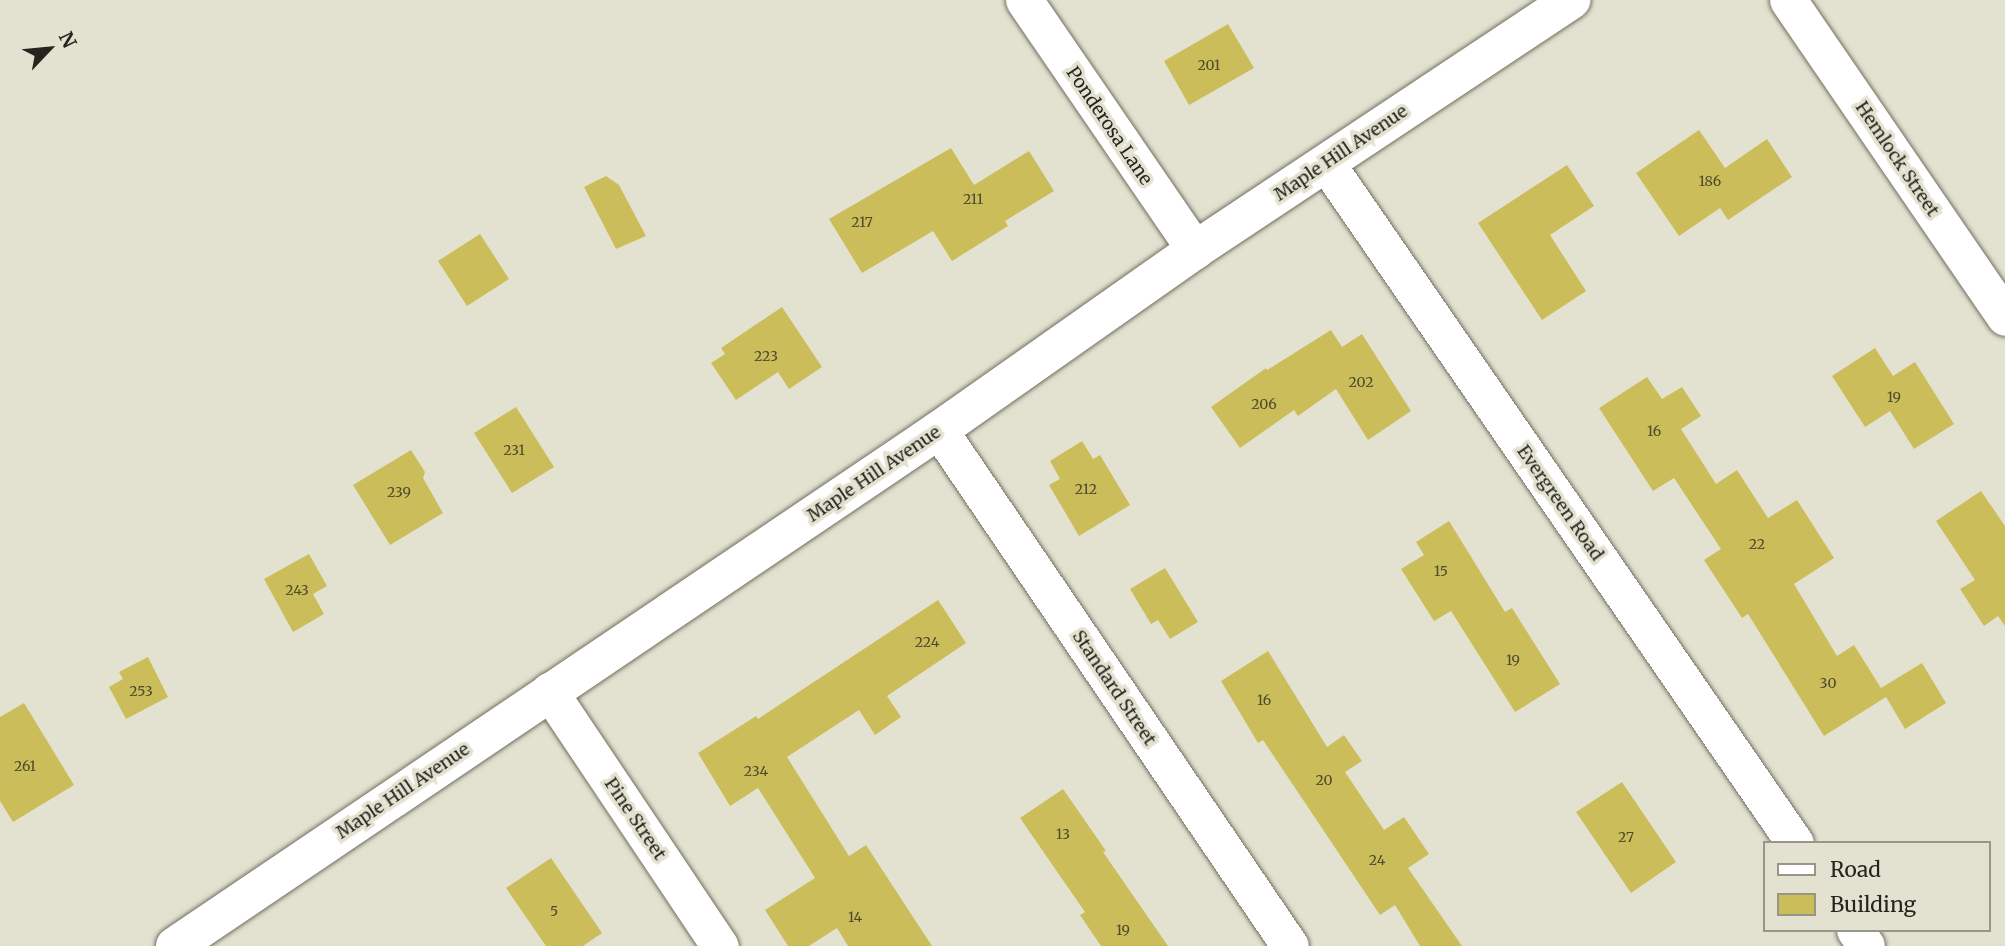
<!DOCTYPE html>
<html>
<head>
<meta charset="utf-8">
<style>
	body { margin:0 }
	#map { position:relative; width:2005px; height:946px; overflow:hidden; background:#e3e2d1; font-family:Merriweather,serif }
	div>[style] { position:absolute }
	.building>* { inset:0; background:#cbbe5a }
	.roads { filter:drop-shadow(0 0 2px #716f60) drop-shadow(0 0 2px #716f60) }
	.street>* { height:37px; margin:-18.5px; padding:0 18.5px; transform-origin:18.5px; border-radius:18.5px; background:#fff }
	.secondary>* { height:38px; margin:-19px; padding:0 19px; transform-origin:19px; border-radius:19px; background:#fff }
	span { translate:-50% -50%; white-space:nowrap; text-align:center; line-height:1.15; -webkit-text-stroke:7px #e3e2d1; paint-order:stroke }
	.number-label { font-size:14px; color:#4e4a2d }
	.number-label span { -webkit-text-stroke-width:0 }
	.street-label { font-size:18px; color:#25241e }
	.legend { position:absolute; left:1763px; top:841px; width:228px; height:91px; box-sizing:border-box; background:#e3e2d1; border:2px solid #979689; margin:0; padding:9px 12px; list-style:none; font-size:21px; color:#25241e }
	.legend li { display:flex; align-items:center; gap:14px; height:35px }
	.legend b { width:35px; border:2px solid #979689 }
	.north { position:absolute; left:14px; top:14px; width:70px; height:70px; -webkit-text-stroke:5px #e3e2d1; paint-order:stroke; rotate:64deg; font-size:19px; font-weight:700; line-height:28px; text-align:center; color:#25241e }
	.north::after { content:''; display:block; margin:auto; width:24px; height:32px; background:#25241e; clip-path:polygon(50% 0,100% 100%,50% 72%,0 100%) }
</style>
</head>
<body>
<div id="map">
	<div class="building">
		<div style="clip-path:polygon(1228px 24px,1254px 68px,1189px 105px,1164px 61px)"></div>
		<div style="clip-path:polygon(1699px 130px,1725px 168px,1767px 139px,1792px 177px,1728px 220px,1720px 208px,1679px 236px,1636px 173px)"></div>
		<div style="clip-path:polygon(951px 148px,974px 185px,1029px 151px,1054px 191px,1005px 221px,1008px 226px,952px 261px,933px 231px,862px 273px,829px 219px)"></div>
		<div style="clip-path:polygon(1567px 165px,1594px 206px,1550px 235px,1586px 291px,1542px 320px,1478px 223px)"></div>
		<div style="clip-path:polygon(606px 176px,619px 185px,646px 236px,616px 249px,584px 187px)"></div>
		<div style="clip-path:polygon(480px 234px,509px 279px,467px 306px,438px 261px)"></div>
		<div style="clip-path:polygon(782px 307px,822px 367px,789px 389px,778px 372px,736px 400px,711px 363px,725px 354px,721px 348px)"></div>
		<div style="clip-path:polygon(1331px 330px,1342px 347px,1362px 334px,1411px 411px,1368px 440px,1336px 389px,1298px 416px,1294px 410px,1240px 448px,1211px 407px,1266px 368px,1267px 370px)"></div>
		<div style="clip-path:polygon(1875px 348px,1893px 376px,1915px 362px,1954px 424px,1914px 449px,1890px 411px,1865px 427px,1832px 376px)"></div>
		<div style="clip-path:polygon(1647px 377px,1662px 399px,1682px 387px,1701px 416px,1681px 429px,1716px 484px,1737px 470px,1768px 518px,1797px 500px,1834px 558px,1794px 584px,1837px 656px,1854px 645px,1881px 688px,1922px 663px,1946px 703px,1905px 729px,1886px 697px,1824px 736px,1748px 614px,1742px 618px,1704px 560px,1721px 549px,1674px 478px,1653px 491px,1599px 408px)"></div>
		<div style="clip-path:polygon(516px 407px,554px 467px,512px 493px,474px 433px)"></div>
		<div style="clip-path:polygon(1082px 441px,1093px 459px,1100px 455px,1130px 505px,1079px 536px,1049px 485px,1060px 479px,1050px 461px)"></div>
		<div style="clip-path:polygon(411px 450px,425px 472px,423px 478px,443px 513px,390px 545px,353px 485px)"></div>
		<div style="clip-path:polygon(1981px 491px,2005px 526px,2005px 626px,1998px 616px,1984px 626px,1960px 589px,1975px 580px,1936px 521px)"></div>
		<div style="clip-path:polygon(1449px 521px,1505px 612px,1512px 608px,1560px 684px,1515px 712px,1451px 611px,1434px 621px,1401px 569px,1424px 555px,1416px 542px)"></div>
		<div style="clip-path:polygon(309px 554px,327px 586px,313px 594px,324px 614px,293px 632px,264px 579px)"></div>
		<div style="clip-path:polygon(1165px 568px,1198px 622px,1170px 639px,1158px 620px,1151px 624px,1130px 589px)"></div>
		<div style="clip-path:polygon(938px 600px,966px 643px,887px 696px,901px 717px,875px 735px,859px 710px,787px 757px,849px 856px,866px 845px,932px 946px,848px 946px,837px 928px,809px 946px,788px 946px,765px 910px,815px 878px,758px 788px,730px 806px,698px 753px,756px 716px,758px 719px)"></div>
		<div style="clip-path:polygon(1268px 651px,1327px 747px,1344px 735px,1362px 761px,1345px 772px,1384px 830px,1404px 817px,1429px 854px,1408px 868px,1462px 946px,1420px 946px,1395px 905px,1380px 915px,1263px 740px,1258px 743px,1221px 681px)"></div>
		<div style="clip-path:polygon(148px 657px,168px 697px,126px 719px,109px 687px,123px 679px,119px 672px)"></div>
		<div style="clip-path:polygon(24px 703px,74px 785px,13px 822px,0 801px,0 717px)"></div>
		<div style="clip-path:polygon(1622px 782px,1676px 862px,1631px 893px,1576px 812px)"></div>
		<div style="clip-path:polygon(1063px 789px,1106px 851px,1103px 852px,1168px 946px,1101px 946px,1080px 915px,1085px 912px,1020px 818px)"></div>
		<div style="clip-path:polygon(551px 858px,602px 933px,583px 946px,546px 946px,506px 888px)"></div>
	</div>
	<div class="roads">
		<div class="street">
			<div style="left:1024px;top:0;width:303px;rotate:55.6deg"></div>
			<div style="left:1788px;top:0;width:384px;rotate:55.6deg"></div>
			<div style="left:1326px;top:163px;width:826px;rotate:55.41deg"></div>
			<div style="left:939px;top:430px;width:624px;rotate:55.78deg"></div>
			<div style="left:549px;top:691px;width:307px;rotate:56.2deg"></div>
			<div style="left:1855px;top:930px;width:19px;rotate:55deg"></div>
		</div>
		<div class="secondary">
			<div style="left:175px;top:946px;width:922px;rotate:-34.03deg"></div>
			<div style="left:939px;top:430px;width:313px;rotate:-35.1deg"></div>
			<div style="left:1195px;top:250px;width:452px;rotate:-33.6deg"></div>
		</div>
	</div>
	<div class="number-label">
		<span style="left:1209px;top:65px">201</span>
		<span style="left:1710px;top:181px">186</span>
		<span style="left:973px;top:199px">211</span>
		<span style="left:862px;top:222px">217</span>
		<span style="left:766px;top:356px">223</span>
		<span style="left:1361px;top:382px">202</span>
		<span style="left:1894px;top:397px">19</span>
		<span style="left:1264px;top:404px">206</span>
		<span style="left:1654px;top:431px">16</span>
		<span style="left:514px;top:450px">231</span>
		<span style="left:1086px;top:489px">212</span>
		<span style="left:399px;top:492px">239</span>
		<span style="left:1757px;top:544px">22</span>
		<span style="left:1441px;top:571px">15</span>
		<span style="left:297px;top:590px">243</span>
		<span style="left:927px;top:642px">224</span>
		<span style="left:1513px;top:660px">19</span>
		<span style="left:1828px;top:683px">30</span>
		<span style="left:141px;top:691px">253</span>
		<span style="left:1264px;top:700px">16</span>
		<span style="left:25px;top:766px">261</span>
		<span style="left:756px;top:771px">234</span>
		<span style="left:1324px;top:780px">20</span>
		<span style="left:1063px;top:834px">13</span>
		<span style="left:1626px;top:837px">27</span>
		<span style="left:1377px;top:860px">24</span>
		<span style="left:554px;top:911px">5</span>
		<span style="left:855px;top:917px">14</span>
		<span style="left:1123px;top:930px">19</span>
	</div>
	<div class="street-label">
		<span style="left:1109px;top:126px;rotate:56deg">Ponderosa Lane</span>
		<span style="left:1341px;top:153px;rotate:-34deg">Maple Hill Avenue</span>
		<span style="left:1897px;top:159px;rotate:56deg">Hemlock Street</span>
		<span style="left:874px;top:474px;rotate:-34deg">Maple Hill Avenue</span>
		<span style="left:1560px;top:503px;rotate:55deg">Evergreen Road</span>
		<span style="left:1114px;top:688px;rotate:56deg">Standard Street</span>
		<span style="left:403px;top:791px;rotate:-34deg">Maple Hill Avenue</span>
		<span style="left:635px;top:819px;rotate:56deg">Pine Street</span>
	</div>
	<ul class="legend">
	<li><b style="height:9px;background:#fff"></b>Road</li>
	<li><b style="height:19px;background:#cbbe5a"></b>Building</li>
	</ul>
	<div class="north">N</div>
</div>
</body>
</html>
